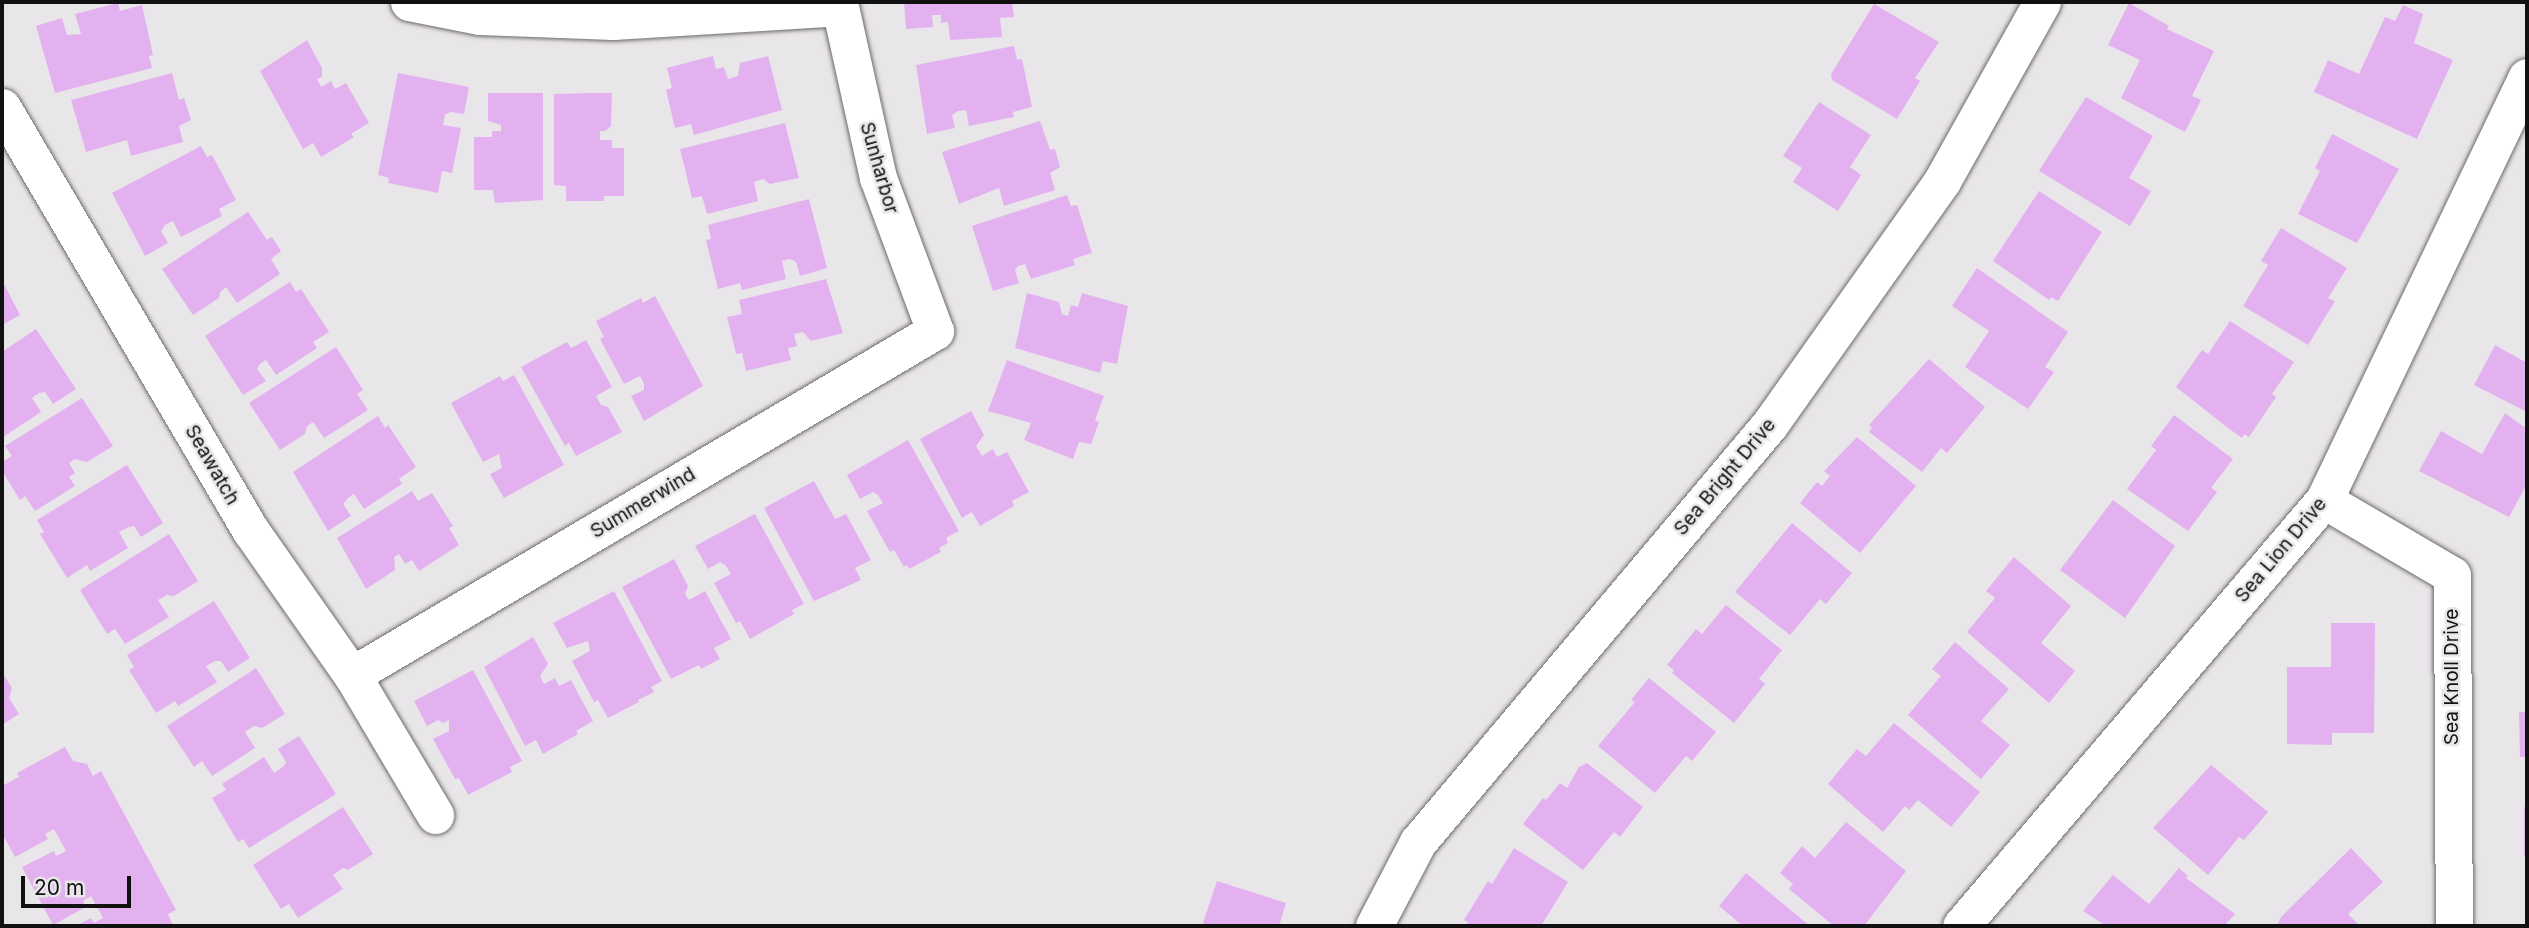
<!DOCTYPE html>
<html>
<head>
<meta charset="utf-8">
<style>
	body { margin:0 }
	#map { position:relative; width:2529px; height:928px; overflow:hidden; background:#e9e6e9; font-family:Inter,sans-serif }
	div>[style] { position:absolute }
	.building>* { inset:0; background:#e3b1f0 }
	.roads { filter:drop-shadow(0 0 2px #6d6a6d) drop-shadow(0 0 2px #6d6a6d) }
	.street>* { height:37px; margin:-18.5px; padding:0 18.5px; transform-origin:18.5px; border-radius:18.5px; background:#fff }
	span { translate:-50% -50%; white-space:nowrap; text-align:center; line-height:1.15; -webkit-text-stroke:5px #e9e6e9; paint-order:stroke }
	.street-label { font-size:19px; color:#121112 }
	.frame { position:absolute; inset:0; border:4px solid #121112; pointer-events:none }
	.scale { position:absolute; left:21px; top:876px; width:110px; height:32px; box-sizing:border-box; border:4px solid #121112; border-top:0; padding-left:9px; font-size:21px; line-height:24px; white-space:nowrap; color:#121112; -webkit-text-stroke:5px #e9e6e9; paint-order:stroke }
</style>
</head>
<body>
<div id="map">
	<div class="building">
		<div style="clip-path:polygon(904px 2px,1012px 2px,1014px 17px,1000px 18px,1002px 37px,950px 40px,948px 22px,941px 23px,941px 15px,932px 15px,933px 27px,906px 29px)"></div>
		<div style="clip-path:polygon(118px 3px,120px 11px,142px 5px,153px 55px,149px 56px,152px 68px,55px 93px,36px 26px,62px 18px,67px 35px,81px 34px,75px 14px)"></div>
		<div style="clip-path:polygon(2129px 3px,2169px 26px,2167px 29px,2214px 51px,2192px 96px,2201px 100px,2185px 132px,2121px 98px,2140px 60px,2108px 45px)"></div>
		<div style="clip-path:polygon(1874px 4px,1939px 42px,1915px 78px,1920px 81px,1897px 119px,1832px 80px,1831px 74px)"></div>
		<div style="clip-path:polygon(2403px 5px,2423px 14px,2414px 43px,2453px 60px,2417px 139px,2314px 92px,2328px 60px,2359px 74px,2385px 17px,2395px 21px)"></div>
		<div style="clip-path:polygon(307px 40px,322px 68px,322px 77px,317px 79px,321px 87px,331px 81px,335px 89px,346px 83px,369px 123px,351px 134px,354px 137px,321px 157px,313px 143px,303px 149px,260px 71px)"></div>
		<div style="clip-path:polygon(1014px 46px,1017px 60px,1022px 59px,1032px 107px,1013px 112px,1014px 117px,969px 126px,966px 110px,958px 111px,952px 115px,955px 128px,927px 134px,916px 65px)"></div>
		<div style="clip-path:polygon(713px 56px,716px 69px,724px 67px,728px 79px,738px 76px,740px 63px,768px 56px,782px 110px,694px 135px,691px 124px,675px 128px,666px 90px,672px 88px,667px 68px)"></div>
		<div style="clip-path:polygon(172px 73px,179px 100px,184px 98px,191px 120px,179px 126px,183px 142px,131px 156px,127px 140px,86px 152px,71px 100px)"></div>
		<div style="clip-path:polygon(398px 73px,469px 87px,464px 114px,450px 112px,445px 115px,443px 125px,461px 128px,452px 173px,442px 171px,438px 193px,388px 183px,389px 178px,378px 175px)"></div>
		<div style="clip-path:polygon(488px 93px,543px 93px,543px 200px,495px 203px,493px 190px,474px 190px,474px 137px,492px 137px,492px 131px,501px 131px,501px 125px,488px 121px)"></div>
		<div style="clip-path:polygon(592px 93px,612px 93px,611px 126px,605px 131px,600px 131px,600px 140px,612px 140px,612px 148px,624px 148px,624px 196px,604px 196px,604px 201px,566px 201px,566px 186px,554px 185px,554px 94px)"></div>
		<div style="clip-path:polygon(2086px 97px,2153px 136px,2129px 178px,2151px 191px,2130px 226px,2039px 171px)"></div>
		<div style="clip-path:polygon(1819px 102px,1871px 135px,1850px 167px,1861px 175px,1838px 211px,1793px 182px,1802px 168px,1783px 156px)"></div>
		<div style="clip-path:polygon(1040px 121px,1050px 150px,1055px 149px,1060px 167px,1050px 173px,1055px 190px,1004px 206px,999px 188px,959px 204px,942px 152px)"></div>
		<div style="clip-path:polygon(785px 123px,799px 178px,770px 184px,763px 179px,754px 182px,758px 201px,707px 214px,702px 196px,692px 198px,680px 149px)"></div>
		<div style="clip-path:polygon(2332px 134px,2399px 169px,2357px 243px,2298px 214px,2320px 171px,2315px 168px)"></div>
		<div style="clip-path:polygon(201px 146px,207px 157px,212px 155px,236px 200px,219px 209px,222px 216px,181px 237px,173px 221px,165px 225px,161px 231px,168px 243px,145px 256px,112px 193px)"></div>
		<div style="clip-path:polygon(2039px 191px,2102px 232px,2058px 301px,2051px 297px,2049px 300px,1993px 261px)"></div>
		<div style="clip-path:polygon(1067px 195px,1071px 206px,1077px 205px,1092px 253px,1073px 259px,1075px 265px,1031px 279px,1025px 264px,1018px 266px,1015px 270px,1019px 283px,993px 291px,972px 226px)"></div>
		<div style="clip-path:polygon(809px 199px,827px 268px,800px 276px,796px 262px,790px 259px,782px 261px,786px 279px,742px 290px,740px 283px,718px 289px,706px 240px,711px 239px,708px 225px)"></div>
		<div style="clip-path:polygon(248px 212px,267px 240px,272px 237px,281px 251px,271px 259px,280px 274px,237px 303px,226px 287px,220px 292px,219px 298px,193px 315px,162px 269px)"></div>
		<div style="clip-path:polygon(2281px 228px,2347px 268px,2328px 298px,2335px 301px,2308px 345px,2243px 306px,2268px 265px,2261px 261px)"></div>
		<div style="clip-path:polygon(1977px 268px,2068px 332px,2045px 367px,2054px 372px,2028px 409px,1965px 367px,1989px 331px,1952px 306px)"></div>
		<div style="clip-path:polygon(826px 279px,843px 333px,811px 341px,803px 332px,794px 334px,797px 346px,788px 348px,791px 360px,746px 371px,742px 353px,736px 354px,727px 317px,742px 314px,739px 300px)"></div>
		<div style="clip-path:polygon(2px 280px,20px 315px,2px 325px)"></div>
		<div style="clip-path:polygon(290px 282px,296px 292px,301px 289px,329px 332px,313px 342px,317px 348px,276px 375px,266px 360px,260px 364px,257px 369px,266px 381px,243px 395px,205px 336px)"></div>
		<div style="clip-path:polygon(1027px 293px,1059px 302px,1062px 314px,1068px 316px,1071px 305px,1078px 307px,1082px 293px,1128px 306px,1117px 364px,1103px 361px,1100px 373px,1015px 348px)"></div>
		<div style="clip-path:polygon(655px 296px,703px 386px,644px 421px,631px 396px,644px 390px,644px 384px,640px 376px,624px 384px,600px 339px,604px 337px,596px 321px,641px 298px,643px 303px)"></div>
		<div style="clip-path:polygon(2230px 321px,2294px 362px,2272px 394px,2276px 397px,2249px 437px,2244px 434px,2242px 438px,2228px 428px,2176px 387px,2202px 350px,2208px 354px)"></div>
		<div style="clip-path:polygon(36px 329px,76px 389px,53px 404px,45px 392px,39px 393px,32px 398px,41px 412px,3px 437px,2px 352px)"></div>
		<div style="clip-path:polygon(586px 340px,612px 387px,596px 396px,601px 405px,608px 407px,622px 432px,576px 456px,569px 443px,565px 446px,521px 367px,567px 342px,571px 348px)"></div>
		<div style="clip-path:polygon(2495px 345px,2527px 363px,2527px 412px,2474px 385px)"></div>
		<div style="clip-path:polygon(336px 347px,363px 390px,357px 394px,368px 410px,324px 438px,313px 422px,307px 426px,305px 434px,280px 450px,249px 403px)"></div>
		<div style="clip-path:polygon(1929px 359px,1985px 407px,1947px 453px,1941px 448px,1922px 472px,1869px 432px,1872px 428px,1869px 425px)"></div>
		<div style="clip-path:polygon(1007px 360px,1104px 396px,1095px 420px,1099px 422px,1091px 444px,1079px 442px,1073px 459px,1024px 440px,1031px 423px,988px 411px)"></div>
		<div style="clip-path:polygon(514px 375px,564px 465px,504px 498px,490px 474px,502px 468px,499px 454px,483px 462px,451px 403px,500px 376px,503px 381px)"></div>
		<div style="clip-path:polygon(82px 398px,113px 446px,87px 462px,75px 459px,69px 463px,75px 473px,69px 477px,75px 486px,35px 511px,25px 496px,20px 500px,2px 471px,2px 462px,12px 456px,5px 446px)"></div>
		<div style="clip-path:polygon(971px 411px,984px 435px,976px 446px,982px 456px,993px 449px,997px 457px,1007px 452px,1029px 492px,1012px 501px,1014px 506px,980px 526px,972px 512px,962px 518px,920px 439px)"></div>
		<div style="clip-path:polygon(2505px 413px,2527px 429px,2527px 484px,2509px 517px,2419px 471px,2441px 431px,2482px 454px)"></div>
		<div style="clip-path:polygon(2174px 415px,2233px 459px,2211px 488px,2217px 492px,2188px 531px,2127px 489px,2156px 450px,2151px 446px)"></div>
		<div style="clip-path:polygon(378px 416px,385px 428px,388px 425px,416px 467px,399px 479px,402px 484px,364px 509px,354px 494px,348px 498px,343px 504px,351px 516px,328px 531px,293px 472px)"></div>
		<div style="clip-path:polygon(1857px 437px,1916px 486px,1860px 553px,1800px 503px,1817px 482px,1822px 486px,1830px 476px,1824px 471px)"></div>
		<div style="clip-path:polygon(908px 440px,959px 531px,946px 538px,948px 543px,939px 548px,941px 552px,909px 569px,907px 565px,904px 567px,894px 550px,890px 552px,867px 511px,883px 503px,878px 495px,873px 492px,860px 499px,847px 475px)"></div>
		<div style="clip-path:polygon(127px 465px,163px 523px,141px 537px,134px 526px,127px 528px,119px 532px,128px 548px,90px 571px,87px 565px,67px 578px,40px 534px,44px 532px,37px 520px)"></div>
		<div style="clip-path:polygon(814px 481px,835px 519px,846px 514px,871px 560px,855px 568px,861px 580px,814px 601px,764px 508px)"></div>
		<div style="clip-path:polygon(412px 491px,418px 501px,432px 493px,453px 526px,449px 528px,459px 545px,419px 571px,412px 560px,405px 564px,399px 554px,394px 557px,395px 570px,366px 589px,337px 538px)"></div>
		<div style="clip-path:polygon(2113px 500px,2175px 546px,2125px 618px,2060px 570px)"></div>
		<div style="clip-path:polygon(755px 514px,804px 604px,792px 610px,794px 614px,750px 639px,740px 621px,736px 623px,714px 583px,731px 574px,726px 566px,720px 562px,708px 569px,695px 546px)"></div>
		<div style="clip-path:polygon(1792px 523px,1852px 573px,1826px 604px,1820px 599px,1790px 635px,1735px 592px)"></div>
		<div style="clip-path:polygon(169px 534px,198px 581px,174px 596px,167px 595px,158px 600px,169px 617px,125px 644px,115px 629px,107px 634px,80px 590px)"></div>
		<div style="clip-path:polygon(2014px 557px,2071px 606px,2041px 643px,2075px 671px,2049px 703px,1967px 632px,1995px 598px,1986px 591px)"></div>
		<div style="clip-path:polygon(674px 559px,688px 586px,685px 594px,689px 600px,705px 591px,731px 639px,714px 648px,720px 659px,701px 669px,699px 665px,671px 679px,622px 587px)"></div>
		<div style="clip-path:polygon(614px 591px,662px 681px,651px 687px,654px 692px,638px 700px,639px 702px,608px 718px,598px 700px,594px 702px,572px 661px,590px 651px,588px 641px,567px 648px,553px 623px)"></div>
		<div style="clip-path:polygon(214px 601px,250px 658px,228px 672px,221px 661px,215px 661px,206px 666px,217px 682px,178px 706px,175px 701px,156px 713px,129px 670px,134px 667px,127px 655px)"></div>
		<div style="clip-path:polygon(1726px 605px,1782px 650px,1759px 679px,1765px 684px,1734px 723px,1672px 673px,1674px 670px,1667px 665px,1696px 629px,1702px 634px)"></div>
		<div style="clip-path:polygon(2331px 623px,2375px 623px,2374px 733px,2332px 733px,2332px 745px,2287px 744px,2287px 667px,2331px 667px)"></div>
		<div style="clip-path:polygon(533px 637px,548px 664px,540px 676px,544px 684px,555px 678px,559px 686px,571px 680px,593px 721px,576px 731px,578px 734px,543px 754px,536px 740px,525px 746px,484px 667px)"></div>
		<div style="clip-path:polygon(1955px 642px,2009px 689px,1981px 721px,2010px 745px,1981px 779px,1908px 715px,1941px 676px,1932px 669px)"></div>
		<div style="clip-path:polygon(256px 668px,285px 714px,262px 728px,254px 726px,245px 732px,255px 748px,212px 776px,202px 761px,194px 767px,167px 726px)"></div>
		<div style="clip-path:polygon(473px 670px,522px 761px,510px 767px,512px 772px,468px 795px,459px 778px,455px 779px,433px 739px,449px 731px,449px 720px,443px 723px,438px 720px,427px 726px,414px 701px)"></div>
		<div style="clip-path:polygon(2px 672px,12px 688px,9px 698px,19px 714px,2px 725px)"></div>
		<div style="clip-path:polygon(1649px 678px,1716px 732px,1692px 761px,1686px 756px,1655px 793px,1598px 746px,1635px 702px,1631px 700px)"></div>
		<div style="clip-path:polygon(2519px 712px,2527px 712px,2527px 757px,2520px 757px)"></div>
		<div style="clip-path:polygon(1894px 723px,1980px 792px,1951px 827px,1918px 800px,1909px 810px,1905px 806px,1883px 832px,1828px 784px,1857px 749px,1866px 756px)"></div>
		<div style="clip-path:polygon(299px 736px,336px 794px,249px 848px,243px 839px,238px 842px,212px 798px,226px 790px,222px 784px,264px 757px,274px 773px,284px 766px,286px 762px,278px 749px)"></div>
		<div style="clip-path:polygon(65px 747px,73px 761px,87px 764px,93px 776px,101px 771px,176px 910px,168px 914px,173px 926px,76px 926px,91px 918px,94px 923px,103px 918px,91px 896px,83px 901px,86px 907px,53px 925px,22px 867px,54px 851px,56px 856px,66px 851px,54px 829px,45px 834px,48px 839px,15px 857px,2px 833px,2px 786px,19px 777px,17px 773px)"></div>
		<div style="clip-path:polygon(1587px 763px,1643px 807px,1620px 837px,1614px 832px,1583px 870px,1523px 824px,1543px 798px,1546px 800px,1560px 783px,1567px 788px,1579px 767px)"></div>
		<div style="clip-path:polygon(2211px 765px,2268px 812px,2244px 840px,2239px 837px,2208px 875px,2153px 828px)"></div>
		<div style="clip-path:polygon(343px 807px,373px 854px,348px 870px,343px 868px,333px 875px,343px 889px,298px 918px,289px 904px,281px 909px,253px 865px)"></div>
		<div style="clip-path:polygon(2524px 807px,2527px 807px,2527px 856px,2524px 856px)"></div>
		<div style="clip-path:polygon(1846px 822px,1906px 871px,1864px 926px,1834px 926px,1789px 889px,1793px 884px,1780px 873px,1802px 846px,1815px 858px)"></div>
		<div style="clip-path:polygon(1514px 848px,1568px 882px,1541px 926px,1466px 926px,1468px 922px,1464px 920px,1488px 881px,1492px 884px)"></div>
		<div style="clip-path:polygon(2351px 848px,2383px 882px,2348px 914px,2360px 926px,2277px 926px,2281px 917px)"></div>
		<div style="clip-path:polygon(2179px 868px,2188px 876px,2186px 878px,2235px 914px,2224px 926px,2106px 926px,2083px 911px,2113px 875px,2149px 904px)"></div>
		<div style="clip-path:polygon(1746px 873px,1810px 926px,1743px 926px,1719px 906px)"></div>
		<div style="clip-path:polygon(1217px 881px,1286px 903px,1279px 926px,1202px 926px)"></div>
	</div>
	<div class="roads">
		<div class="street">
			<div style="left:409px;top:2px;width:72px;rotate:11.2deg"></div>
			<div style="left:480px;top:16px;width:133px;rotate:2.2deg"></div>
			<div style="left:613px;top:21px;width:226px;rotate:-3.5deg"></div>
			<div style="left:2px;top:107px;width:492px;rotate:59.6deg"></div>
			<div style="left:251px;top:531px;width:176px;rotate:55deg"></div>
			<div style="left:352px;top:675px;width:163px;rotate:59.3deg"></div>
			<div style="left:2324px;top:500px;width:148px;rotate:30.4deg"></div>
			<div style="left:2452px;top:575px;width:351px;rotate:89.7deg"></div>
			<div style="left:352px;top:675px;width:677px;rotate:-30.54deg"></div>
			<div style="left:935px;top:331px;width:163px;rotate:-110.4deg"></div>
			<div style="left:878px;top:178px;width:180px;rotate:-102.5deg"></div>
			<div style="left:1374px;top:926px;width:95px;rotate:-62.4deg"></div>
			<div style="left:1418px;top:842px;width:546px;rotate:-49.9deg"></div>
			<div style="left:1770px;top:424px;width:298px;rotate:-54.7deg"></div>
			<div style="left:1942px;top:181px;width:205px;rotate:-60.8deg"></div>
			<div style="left:1961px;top:926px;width:560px;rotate:-49.57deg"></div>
			<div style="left:2324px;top:500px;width:469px;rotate:-64.4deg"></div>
		</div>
	</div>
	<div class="street-label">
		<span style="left:879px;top:168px;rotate:74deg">Sunharbor</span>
		<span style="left:212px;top:465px;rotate:60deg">Seawatch</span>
		<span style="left:1725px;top:477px;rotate:-50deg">Sea Bright Drive</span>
		<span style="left:643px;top:503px;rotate:-31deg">Summerwind</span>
		<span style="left:2281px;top:550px;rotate:-50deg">Sea Lion Drive</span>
		<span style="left:2452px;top:677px;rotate:-90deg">Sea Knoll Drive</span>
	</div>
	<div class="frame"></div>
	<div class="scale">20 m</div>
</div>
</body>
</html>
